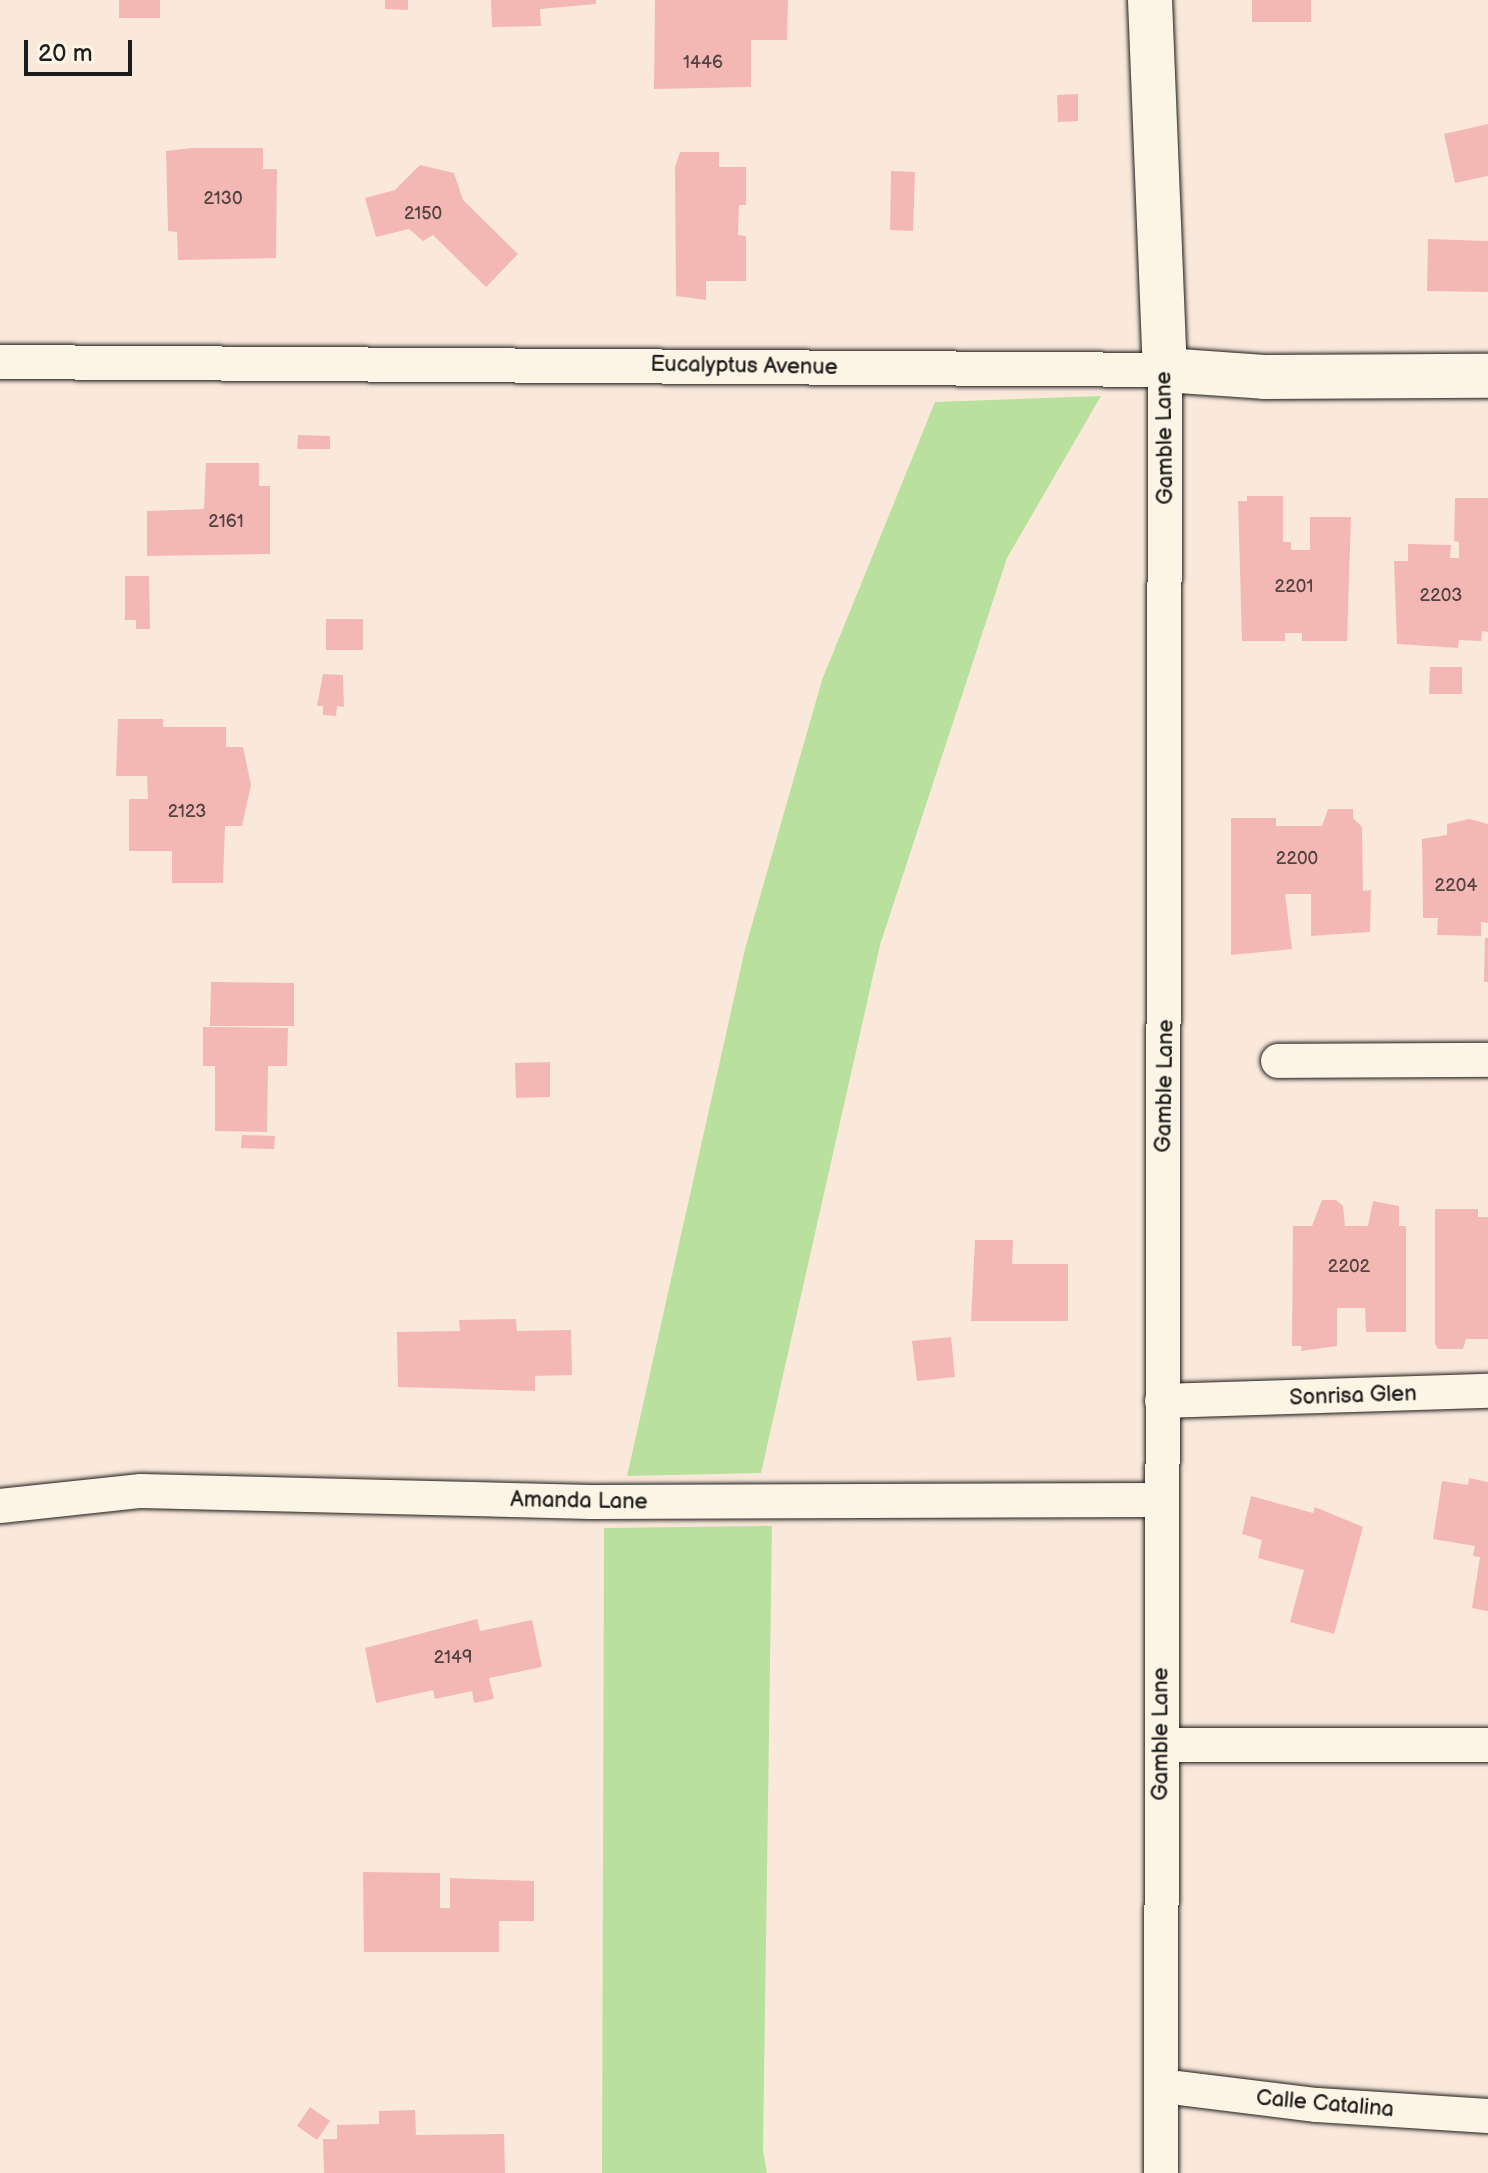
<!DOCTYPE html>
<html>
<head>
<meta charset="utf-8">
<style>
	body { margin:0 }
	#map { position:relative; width:1488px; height:2173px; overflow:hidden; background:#fae9db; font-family:"Balsamiq Sans",sans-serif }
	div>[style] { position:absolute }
	.green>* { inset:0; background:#b9e19d }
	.building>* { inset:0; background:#f4b8b4 }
	.roads { filter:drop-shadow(0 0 2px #1c1c1c) drop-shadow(0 0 2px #1c1c1c) }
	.street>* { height:34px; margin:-17px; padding:0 17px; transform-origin:17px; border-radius:17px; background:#fcf5e5 }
	.secondary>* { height:44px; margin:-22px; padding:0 22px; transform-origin:22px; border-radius:22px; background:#fcf5e5 }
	span { translate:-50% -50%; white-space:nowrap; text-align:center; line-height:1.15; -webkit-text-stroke:6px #fcf5e5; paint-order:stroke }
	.number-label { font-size:18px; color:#524342 }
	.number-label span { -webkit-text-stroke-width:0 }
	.street-label { font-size:22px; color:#1c1c1c }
	.scale { position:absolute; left:24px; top:40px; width:108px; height:36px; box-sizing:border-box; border:4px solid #1c1c1c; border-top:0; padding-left:10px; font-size:24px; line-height:28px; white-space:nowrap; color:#1c1c1c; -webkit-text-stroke:6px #fcf5e5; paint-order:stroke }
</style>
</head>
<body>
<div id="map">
	<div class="green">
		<div style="clip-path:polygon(1101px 396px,1007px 558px,880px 945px,761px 1473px,627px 1476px,745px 949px,822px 680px,935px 402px)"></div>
		<div style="clip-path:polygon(772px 1526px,763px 2150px,767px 2173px,602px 2173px,604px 1528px)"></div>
	</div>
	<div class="building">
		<div style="clip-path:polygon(119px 0,160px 0,160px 18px,119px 18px)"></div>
		<div style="clip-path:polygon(385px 0,408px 0,408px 10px,385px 9px)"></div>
		<div style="clip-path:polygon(491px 0,596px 0,596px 4px,540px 9px,541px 26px,492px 27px)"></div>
		<div style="clip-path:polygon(655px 0,788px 0,787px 40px,751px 40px,751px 87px,654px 89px)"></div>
		<div style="clip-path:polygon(1252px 0,1311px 0,1311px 22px,1252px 22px)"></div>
		<div style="clip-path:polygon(1078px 94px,1078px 121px,1058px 122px,1057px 95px)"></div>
		<div style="clip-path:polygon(1488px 124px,1488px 176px,1455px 183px,1444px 134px)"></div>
		<div style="clip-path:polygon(192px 148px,263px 148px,263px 169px,277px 169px,276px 258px,178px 260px,177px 232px,168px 231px,166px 151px)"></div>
		<div style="clip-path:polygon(680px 152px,719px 152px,719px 167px,746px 167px,746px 205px,739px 205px,738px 235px,746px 236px,746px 281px,706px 281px,706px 300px,676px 296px,675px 167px)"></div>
		<div style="clip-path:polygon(420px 165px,454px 173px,463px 200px,518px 254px,486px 287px,433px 235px,423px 241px,409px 229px,376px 237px,365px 198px,395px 190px)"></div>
		<div style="clip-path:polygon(891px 171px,915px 172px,913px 231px,890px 230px)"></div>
		<div style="clip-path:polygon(1428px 239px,1488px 241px,1488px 292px,1427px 291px)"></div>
		<div style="clip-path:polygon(298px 435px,330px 436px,330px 449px,297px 449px)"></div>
		<div style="clip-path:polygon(206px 463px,259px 463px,259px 486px,270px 486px,270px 554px,147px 556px,147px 511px,204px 509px)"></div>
		<div style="clip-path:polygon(1247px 496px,1283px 496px,1283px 542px,1291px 542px,1291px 550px,1310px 550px,1310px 517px,1351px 517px,1347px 641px,1302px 641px,1302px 633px,1285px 633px,1285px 641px,1242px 641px,1238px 501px,1247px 501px)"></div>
		<div style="clip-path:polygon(1455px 498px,1488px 498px,1488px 632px,1482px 631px,1481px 641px,1459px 640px,1458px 648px,1397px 644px,1394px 561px,1408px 561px,1408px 544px,1451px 545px,1450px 558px,1459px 558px,1459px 542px,1454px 541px)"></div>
		<div style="clip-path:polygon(125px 576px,149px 576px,150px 629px,136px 629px,136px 620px,125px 620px)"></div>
		<div style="clip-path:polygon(326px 619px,363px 619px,363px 650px,326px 650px)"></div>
		<div style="clip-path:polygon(1430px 667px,1462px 667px,1462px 694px,1429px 694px)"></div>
		<div style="clip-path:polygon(323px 674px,343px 675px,344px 707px,337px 706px,336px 716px,323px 715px,323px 706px,317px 706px)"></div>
		<div style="clip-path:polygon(118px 719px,163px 719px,163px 727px,226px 727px,226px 747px,243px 747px,251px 785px,242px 826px,225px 826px,223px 883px,172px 883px,172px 851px,129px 851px,129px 799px,148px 799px,147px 776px,116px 776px)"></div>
		<div style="clip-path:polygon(1328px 809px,1353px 809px,1353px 818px,1362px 827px,1363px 891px,1371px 890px,1370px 932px,1311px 936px,1311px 894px,1285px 894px,1292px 949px,1231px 955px,1231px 818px,1276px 818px,1276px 826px,1322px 826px)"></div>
		<div style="clip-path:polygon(1469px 819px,1488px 824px,1488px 923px,1481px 922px,1481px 936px,1437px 935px,1438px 918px,1423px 918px,1422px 839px,1447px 835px,1447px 824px)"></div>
		<div style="clip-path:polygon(1485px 938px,1488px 938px,1488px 982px,1484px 982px)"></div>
		<div style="clip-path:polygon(211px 982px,294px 983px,294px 1026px,210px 1026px)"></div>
		<div style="clip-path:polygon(203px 1027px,288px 1028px,287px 1066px,268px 1066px,267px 1132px,215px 1131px,215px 1066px,203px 1066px)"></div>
		<div style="clip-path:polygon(550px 1062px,550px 1097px,516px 1098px,515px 1063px)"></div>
		<div style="clip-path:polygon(242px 1135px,275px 1136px,274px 1149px,241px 1148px)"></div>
		<div style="clip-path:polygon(1322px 1200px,1336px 1200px,1343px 1206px,1345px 1226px,1368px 1226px,1373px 1201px,1399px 1206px,1399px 1226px,1406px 1226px,1406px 1332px,1366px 1332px,1365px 1308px,1337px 1308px,1337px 1346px,1301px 1351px,1302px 1346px,1292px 1346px,1293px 1226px,1312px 1226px)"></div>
		<div style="clip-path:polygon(1435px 1209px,1478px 1209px,1478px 1217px,1488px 1217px,1488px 1339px,1466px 1339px,1463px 1349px,1438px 1349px,1435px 1344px)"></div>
		<div style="clip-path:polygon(975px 1240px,1013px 1240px,1012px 1264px,1068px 1264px,1068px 1321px,971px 1321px)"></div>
		<div style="clip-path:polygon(516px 1319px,517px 1331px,571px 1330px,572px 1375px,535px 1376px,535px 1391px,398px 1387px,397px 1332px,460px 1331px,459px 1320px)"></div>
		<div style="clip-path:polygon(951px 1337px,955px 1377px,917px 1381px,912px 1341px)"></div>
		<div style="clip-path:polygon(1469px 1478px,1488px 1482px,1488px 1611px,1472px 1608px,1480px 1557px,1473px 1556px,1475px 1546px,1433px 1539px,1442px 1481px,1468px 1485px)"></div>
		<div style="clip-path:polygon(1251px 1496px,1313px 1513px,1315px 1507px,1363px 1527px,1334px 1634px,1290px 1622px,1304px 1570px,1258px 1558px,1262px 1540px,1242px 1534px)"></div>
		<div style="clip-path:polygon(477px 1619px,480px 1631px,532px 1620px,542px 1667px,489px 1678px,494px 1699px,474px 1703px,472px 1691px,435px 1699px,433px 1690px,376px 1703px,365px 1648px)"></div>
		<div style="clip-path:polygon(363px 1872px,440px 1873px,440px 1908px,450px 1908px,450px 1878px,534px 1881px,534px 1921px,499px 1921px,499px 1952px,364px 1952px)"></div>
		<div style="clip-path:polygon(310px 2107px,330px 2121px,317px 2140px,297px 2126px)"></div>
		<div style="clip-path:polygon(415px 2110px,416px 2135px,504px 2134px,505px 2173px,324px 2173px,323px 2139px,337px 2139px,337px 2125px,379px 2124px,379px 2111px)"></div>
	</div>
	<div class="roads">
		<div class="street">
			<div style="left:0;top:362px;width:1165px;rotate:0.39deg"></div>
			<div style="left:1165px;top:370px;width:1803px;rotate:90.13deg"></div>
			<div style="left:1278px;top:1061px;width:210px;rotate:-0.3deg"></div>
			<div style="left:1162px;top:1401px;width:326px;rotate:-1.8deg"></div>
			<div style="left:0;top:1506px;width:142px;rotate:-6.1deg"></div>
			<div style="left:141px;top:1491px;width:450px;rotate:1.4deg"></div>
			<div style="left:591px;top:1502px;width:568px;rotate:-0.2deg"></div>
			<div style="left:1162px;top:1745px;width:326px"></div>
			<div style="left:1162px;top:2086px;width:156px;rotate:7deg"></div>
			<div style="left:1317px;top:2105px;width:171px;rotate:3.7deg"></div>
		</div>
		<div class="secondary">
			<div style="left:1150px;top:0;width:370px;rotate:87.7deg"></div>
			<div style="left:1165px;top:370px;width:99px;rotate:4deg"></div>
			<div style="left:1264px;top:377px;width:224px;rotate:-0.3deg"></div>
		</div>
	</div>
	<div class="number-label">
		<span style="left:703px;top:63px">1446</span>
		<span style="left:223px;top:199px">2130</span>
		<span style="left:423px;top:214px">2150</span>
		<span style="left:226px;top:522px">2161</span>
		<span style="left:1294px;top:587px">2201</span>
		<span style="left:1441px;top:596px">2203</span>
		<span style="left:187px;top:812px">2123</span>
		<span style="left:1297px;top:859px">2200</span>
		<span style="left:1456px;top:886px">2204</span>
		<span style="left:1349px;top:1267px">2202</span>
		<span style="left:453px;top:1658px">2149</span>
	</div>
	<div class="street-label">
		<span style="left:744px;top:366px;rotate:1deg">Eucalyptus Avenue</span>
		<span style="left:1165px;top:438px;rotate:-91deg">Gamble Lane</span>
		<span style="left:1165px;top:1086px;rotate:-89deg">Gamble Lane</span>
		<span style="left:1353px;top:1396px;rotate:-2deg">Sonrisa Glen</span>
		<span style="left:579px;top:1501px;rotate:1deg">Amanda Lane</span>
		<span style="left:1161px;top:1734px;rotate:-90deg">Gamble Lane</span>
		<span style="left:1325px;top:2104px;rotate:5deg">Calle Catalina</span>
	</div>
	<div class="scale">20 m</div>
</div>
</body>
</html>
